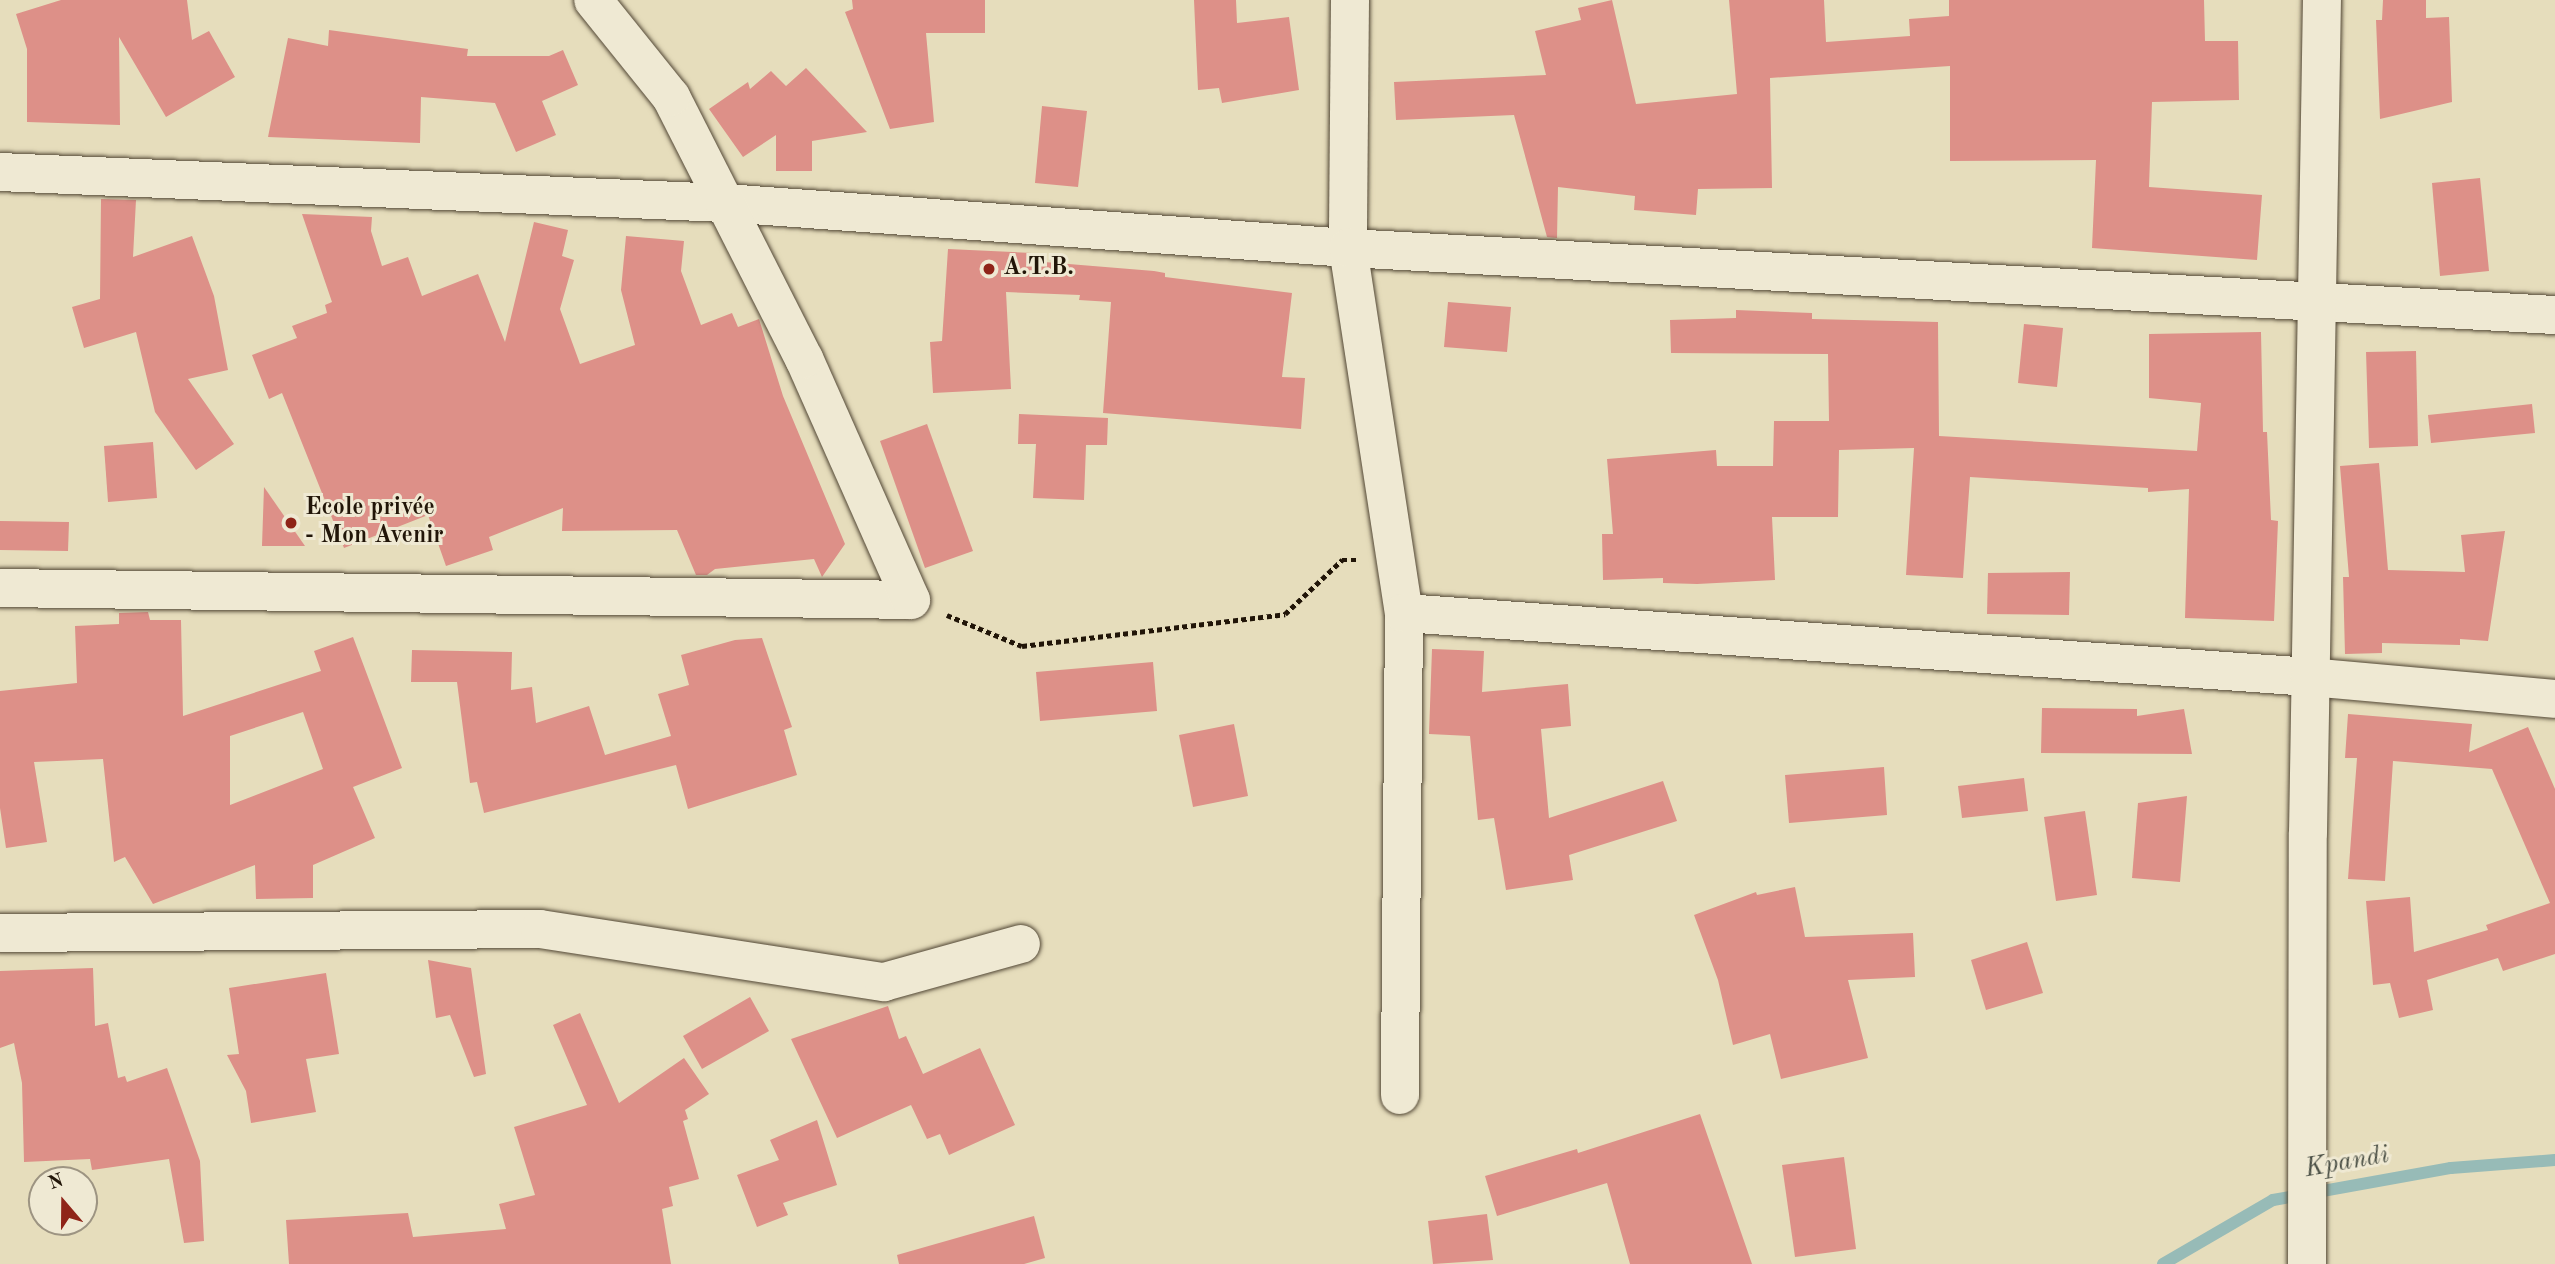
<!DOCTYPE html>
<html>
<head>
<meta charset="utf-8">
<style>
	body { margin:0 }
	#map { position:relative; width:2555px; height:1264px; overflow:hidden; background:#e6ddbc; font-family:"Old Standard TT",serif }
	div>[style] { position:absolute }
	.stream>* { height:12px; margin:-6px; padding:0 6px; transform-origin:6px; border-radius:6px; background:#97bbb7 }
	.building>* { inset:0; background:#dd9088 }
	.path>* { height:4.5px; margin-top:-2.25px; transform-origin:0; background:repeating-linear-gradient(90deg,#211508 0 5px,transparent 0 8.5px) }
	.roads { filter:drop-shadow(0 0 2px #524735) drop-shadow(0 0 2px #524735) }
	.street>* { height:38px; margin:-19px; padding:0 19px; transform-origin:19px; border-radius:19px; background:#efe9d3 }
	.dots>* { width:19px; height:19px; translate:-50% -50%; box-sizing:border-box; border:4px solid #efe9d3; border-radius:50% }
	span { translate:-50% -50%; white-space:nowrap; text-align:center; line-height:1.15; -webkit-text-stroke:6px #efe9d3; paint-order:stroke }
	.poi-label { font-size:24px; color:#211508; font-weight:700 }
	.left { translate:0 -50%; text-align:left }
	.water-label { font-size:26px; color:#4a4f45; font-style:italic }
	.north { position:absolute; left:28px; top:1166px; width:70px; height:70px; box-sizing:border-box; background:#efe9d3; border:2px solid #9d9482; border-radius:50%; rotate:340deg; font-size:19px; font-weight:700; line-height:28px; text-align:center; color:#211508 }
	.north::after { content:''; display:block; margin:auto; width:24px; height:32px; background:#8f2418; clip-path:polygon(50% 0,100% 100%,50% 72%,0 100%) }
</style>
</head>
<body>
<div id="map">
	<div class="stream">
		<div style="left:2163px;top:1264px;width:127px;rotate:-30.2deg"></div>
		<div style="left:2273px;top:1200px;width:181px;rotate:-10.2deg"></div>
		<div style="left:2451px;top:1168px;width:104px;rotate:-4.4deg"></div>
	</div>
	<div class="building">
		<div style="clip-path:polygon(61px 0,187px 0,192px 40px,209px 31px,235px 77px,166px 117px,119px 37px,120px 125px,27px 122px,27px 49px,16px 14px)"></div>
		<div style="clip-path:polygon(852px 0,985px 0,985px 33px,926px 33px,934px 122px,890px 129px,845px 12px,853px 9px)"></div>
		<div style="clip-path:polygon(1194px 0,1236px 0,1237px 23px,1289px 17px,1299px 90px,1222px 103px,1219px 88px,1198px 90px)"></div>
		<div style="clip-path:polygon(1612px 0,1636px 104px,1737px 94px,1729px 0,1824px 0,1826px 42px,1910px 36px,1909px 19px,1949px 16px,1949px 0,2204px 0,2205px 41px,2238px 41px,2239px 100px,2152px 102px,2149px 187px,2262px 195px,2257px 260px,2092px 248px,2096px 160px,1950px 161px,1950px 66px,1770px 78px,1772px 188px,1698px 189px,1696px 215px,1634px 210px,1635px 196px,1558px 187px,1557px 238px,1547px 237px,1514px 115px,1396px 120px,1394px 82px,1546px 75px,1535px 31px,1581px 20px,1578px 8px)"></div>
		<div style="clip-path:polygon(2383px 0,2426px 0,2426px 18px,2449px 17px,2452px 102px,2380px 119px,2376px 20px,2382px 20px)"></div>
		<div style="clip-path:polygon(329px 30px,468px 49px,467px 56px,549px 56px,563px 50px,578px 85px,542px 101px,556px 135px,516px 152px,495px 103px,421px 97px,420px 143px,268px 137px,288px 38px,328px 46px)"></div>
		<div style="clip-path:polygon(806px 68px,867px 132px,812px 141px,812px 171px,776px 171px,776px 135px,743px 157px,709px 109px,748px 82px,750px 89px,771px 71px,786px 86px)"></div>
		<div style="clip-path:polygon(1042px 106px,1087px 111px,1078px 187px,1035px 183px)"></div>
		<div style="clip-path:polygon(2480px 178px,2489px 271px,2440px 276px,2432px 183px)"></div>
		<div style="clip-path:polygon(101px 199px,136px 200px,133px 257px,192px 236px,214px 296px,228px 370px,188px 379px,234px 444px,196px 470px,155px 412px,136px 332px,84px 348px,72px 307px,100px 299px)"></div>
		<div style="clip-path:polygon(302px 214px,372px 217px,371px 231px,382px 266px,408px 257px,422px 296px,478px 274px,505px 342px,534px 222px,568px 230px,562px 256px,574px 260px,560px 309px,580px 364px,635px 345px,621px 290px,626px 236px,684px 241px,681px 271px,701px 325px,732px 313px,738px 327px,759px 319px,783px 396px,845px 544px,822px 577px,814px 559px,715px 569px,707px 575px,696px 575px,677px 530px,562px 531px,563px 508px,489px 537px,493px 550px,446px 566px,428px 515px,344px 548px,282px 393px,269px 399px,252px 355px,297px 338px,292px 326px,327px 313px,325px 305px,332px 302px)"></div>
		<div style="clip-path:polygon(948px 249px,1032px 253px,1032px 261px,1154px 271px,1165px 273px,1165px 277px,1292px 293px,1282px 377px,1305px 378px,1301px 429px,1103px 413px,1111px 302px,1079px 300px,1080px 295px,1006px 292px,1011px 389px,933px 393px,930px 342px,942px 341px)"></div>
		<div style="clip-path:polygon(1448px 302px,1511px 307px,1507px 352px,1444px 347px)"></div>
		<div style="clip-path:polygon(1736px 310px,1812px 313px,1812px 319px,1938px 322px,1939px 436px,2197px 451px,2201px 403px,2149px 398px,2149px 334px,2261px 332px,2263px 432px,2267px 432px,2271px 520px,2278px 521px,2274px 621px,2185px 618px,2189px 489px,2148px 492px,2148px 488px,1970px 477px,1963px 578px,1906px 575px,1914px 448px,1839px 450px,1838px 517px,1772px 517px,1775px 580px,1697px 584px,1663px 583px,1663px 578px,1603px 580px,1602px 534px,1613px 534px,1607px 459px,1716px 450px,1717px 466px,1773px 466px,1774px 421px,1829px 421px,1828px 354px,1671px 353px,1670px 320px,1736px 318px)"></div>
		<div style="clip-path:polygon(2024px 324px,2063px 328px,2057px 387px,2018px 383px)"></div>
		<div style="clip-path:polygon(2416px 351px,2418px 446px,2369px 448px,2366px 352px)"></div>
		<div style="clip-path:polygon(2532px 404px,2535px 433px,2431px 443px,2428px 415px)"></div>
		<div style="clip-path:polygon(1019px 414px,1108px 418px,1107px 445px,1086px 445px,1084px 500px,1033px 498px,1036px 444px,1018px 444px)"></div>
		<div style="clip-path:polygon(927px 424px,973px 551px,925px 568px,880px 441px)"></div>
		<div style="clip-path:polygon(153px 442px,157px 498px,108px 502px,104px 446px)"></div>
		<div style="clip-path:polygon(2379px 463px,2388px 570px,2465px 572px,2461px 535px,2505px 531px,2488px 641px,2460px 639px,2460px 645px,2382px 643px,2382px 653px,2345px 654px,2343px 577px,2349px 577px,2340px 466px)"></div>
		<div style="clip-path:polygon(264px 487px,305px 546px,262px 546px)"></div>
		<div style="clip-path:polygon(0 521px,69px 522px,68px 551px,0 550px)"></div>
		<div style="clip-path:polygon(2070px 572px,2069px 615px,1987px 614px,1988px 573px)"></div>
		<div style="clip-path:polygon(evenodd,148px 612px,150px 620px,181px 620px,183px 716px,321px 671px,314px 651px,353px 637px,402px 768px,353px 787px,375px 838px,313px 865px,313px 898px,256px 899px,255px 865px,153px 904px,125px 857px,114px 862px,103px 759px,34px 762px,47px 842px,6px 848px,0 808px,0 691px,77px 683px,75px 626px,119px 624px,119px 613px,148px 612px,303px 712px,323px 769px,230px 805px,230px 736px,303px 712px)"></div>
		<div style="clip-path:polygon(762px 638px,792px 727px,784px 730px,797px 775px,688px 809px,676px 765px,484px 813px,477px 782px,470px 783px,457px 682px,411px 682px,412px 650px,512px 652px,511px 690px,532px 687px,536px 723px,589px 706px,605px 755px,671px 736px,658px 694px,689px 685px,681px 655px,735px 640px)"></div>
		<div style="clip-path:polygon(1432px 649px,1484px 651px,1482px 692px,1568px 684px,1571px 726px,1541px 729px,1549px 818px,1663px 781px,1677px 821px,1569px 855px,1573px 880px,1506px 890px,1494px 818px,1478px 820px,1470px 736px,1429px 734px)"></div>
		<div style="clip-path:polygon(1153px 662px,1157px 711px,1040px 721px,1036px 672px)"></div>
		<div style="clip-path:polygon(2042px 708px,2137px 709px,2137px 716px,2184px 709px,2192px 754px,2041px 753px)"></div>
		<div style="clip-path:polygon(2348px 714px,2472px 724px,2469px 752px,2528px 727px,2555px 789px,2555px 954px,2503px 971px,2498px 958px,2427px 980px,2433px 1010px,2399px 1018px,2390px 983px,2373px 985px,2366px 901px,2410px 897px,2414px 952px,2488px 930px,2486px 925px,2550px 903px,2492px 769px,2393px 761px,2385px 881px,2348px 879px,2357px 758px,2345px 758px)"></div>
		<div style="clip-path:polygon(1234px 724px,1248px 796px,1193px 807px,1179px 735px)"></div>
		<div style="clip-path:polygon(1884px 767px,1887px 815px,1789px 823px,1785px 775px)"></div>
		<div style="clip-path:polygon(2024px 778px,2028px 811px,1962px 818px,1958px 786px)"></div>
		<div style="clip-path:polygon(2187px 796px,2180px 882px,2132px 878px,2138px 803px)"></div>
		<div style="clip-path:polygon(2085px 811px,2097px 895px,2056px 901px,2044px 817px)"></div>
		<div style="clip-path:polygon(1795px 887px,1805px 937px,1913px 933px,1915px 977px,1848px 980px,1868px 1058px,1781px 1079px,1770px 1034px,1733px 1045px,1718px 980px,1694px 915px,1756px 892px,1757px 895px)"></div>
		<div style="clip-path:polygon(2027px 942px,2043px 993px,1986px 1010px,1971px 960px)"></div>
		<div style="clip-path:polygon(428px 960px,471px 968px,486px 1074px,474px 1077px,450px 1015px,436px 1018px)"></div>
		<div style="clip-path:polygon(93px 968px,95px 1026px,108px 1023px,118px 1078px,125px 1076px,127px 1082px,167px 1068px,200px 1161px,204px 1241px,184px 1243px,169px 1159px,92px 1170px,90px 1159px,24px 1162px,22px 1083px,14px 1043px,0 1048px,0 971px)"></div>
		<div style="clip-path:polygon(326px 973px,339px 1054px,306px 1059px,316px 1112px,251px 1123px,246px 1091px,227px 1055px,239px 1054px,229px 988px)"></div>
		<div style="clip-path:polygon(750px 997px,769px 1031px,702px 1069px,683px 1036px)"></div>
		<div style="clip-path:polygon(888px 1006px,899px 1039px,906px 1036px,923px 1074px,980px 1048px,1015px 1125px,949px 1155px,940px 1134px,927px 1139px,911px 1105px,837px 1138px,791px 1039px)"></div>
		<div style="clip-path:polygon(580px 1013px,619px 1103px,684px 1058px,709px 1094px,685px 1110px,688px 1119px,683px 1121px,699px 1179px,669px 1187px,673px 1206px,662px 1209px,671px 1264px,289px 1264px,286px 1220px,408px 1213px,413px 1237px,506px 1229px,499px 1204px,535px 1195px,514px 1127px,587px 1105px,553px 1025px)"></div>
		<div style="clip-path:polygon(1700px 1114px,1752px 1264px,1630px 1264px,1607px 1183px,1497px 1216px,1485px 1176px,1577px 1149px,1578px 1153px)"></div>
		<div style="clip-path:polygon(817px 1120px,837px 1185px,783px 1203px,788px 1215px,757px 1227px,737px 1175px,779px 1160px,770px 1140px)"></div>
		<div style="clip-path:polygon(1844px 1157px,1856px 1249px,1795px 1257px,1782px 1165px)"></div>
		<div style="clip-path:polygon(1487px 1214px,1493px 1260px,1433px 1264px,1428px 1221px)"></div>
		<div style="clip-path:polygon(1034px 1216px,1045px 1258px,1024px 1264px,899px 1264px,897px 1255px)"></div>
	</div>
	<div class="path">
		<div style="left:947px;top:615px;width:81px;rotate:22.5deg"></div>
		<div style="left:1022px;top:646px;width:265px;rotate:-6.9deg"></div>
		<div style="left:1285px;top:614px;width:79px;rotate:-43.5deg"></div>
		<div style="left:1342px;top:560px;width:14px"></div>
	</div>
	<div class="roads">
		<div class="street">
			<div style="left:1350px;top:0;width:248px;rotate:90.5deg"></div>
			<div style="left:1348px;top:248px;width:369px;rotate:81.3deg"></div>
			<div style="left:1404px;top:613px;width:482px;rotate:90.5deg"></div>
			<div style="left:0;top:172px;width:726px;rotate:2.45deg"></div>
			<div style="left:725px;top:203px;width:625px;rotate:4.13deg"></div>
			<div style="left:1348px;top:248px;width:1209px;rotate:3.18deg"></div>
			<div style="left:0;top:588px;width:911px;rotate:0.75deg"></div>
			<div style="left:911px;top:600px;width:264px;rotate:-113.9deg"></div>
			<div style="left:804px;top:359px;width:294px;rotate:-116.9deg"></div>
			<div style="left:671px;top:97px;width:124px;rotate:-128.8deg"></div>
			<div style="left:1404px;top:613px;width:908px;rotate:4.04deg"></div>
			<div style="left:2310px;top:677px;width:246px;rotate:5.1deg"></div>
			<div style="left:0;top:933px;width:540px;rotate:-0.42deg"></div>
			<div style="left:540px;top:929px;width:348px;rotate:8.8deg"></div>
			<div style="left:884px;top:982px;width:142px;rotate:-15.5deg"></div>
			<div style="left:2307px;top:1264px;width:431px;rotate:-89.9deg"></div>
			<div style="left:2308px;top:833px;width:833px;rotate:-89.04deg"></div>
		</div>
	</div>
	<div class="dots">
		<div style="left:989px;top:269px;background:#8f2418"></div>
		<div style="left:291px;top:523px;background:#8f2418"></div>
	</div>
	<div class="poi-label">
		<span class="left" style="left:1003px;top:269px">A.T.B.</span>
		<span class="left" style="left:305px;top:523px">Ecole privée<br>- Mon Avenir</span>
	</div>
	<div class="water-label">
		<span style="left:2347px;top:1163px;rotate:-10deg">Kpandi</span>
	</div>
	<div class="north">N</div>
</div>
</body>
</html>
